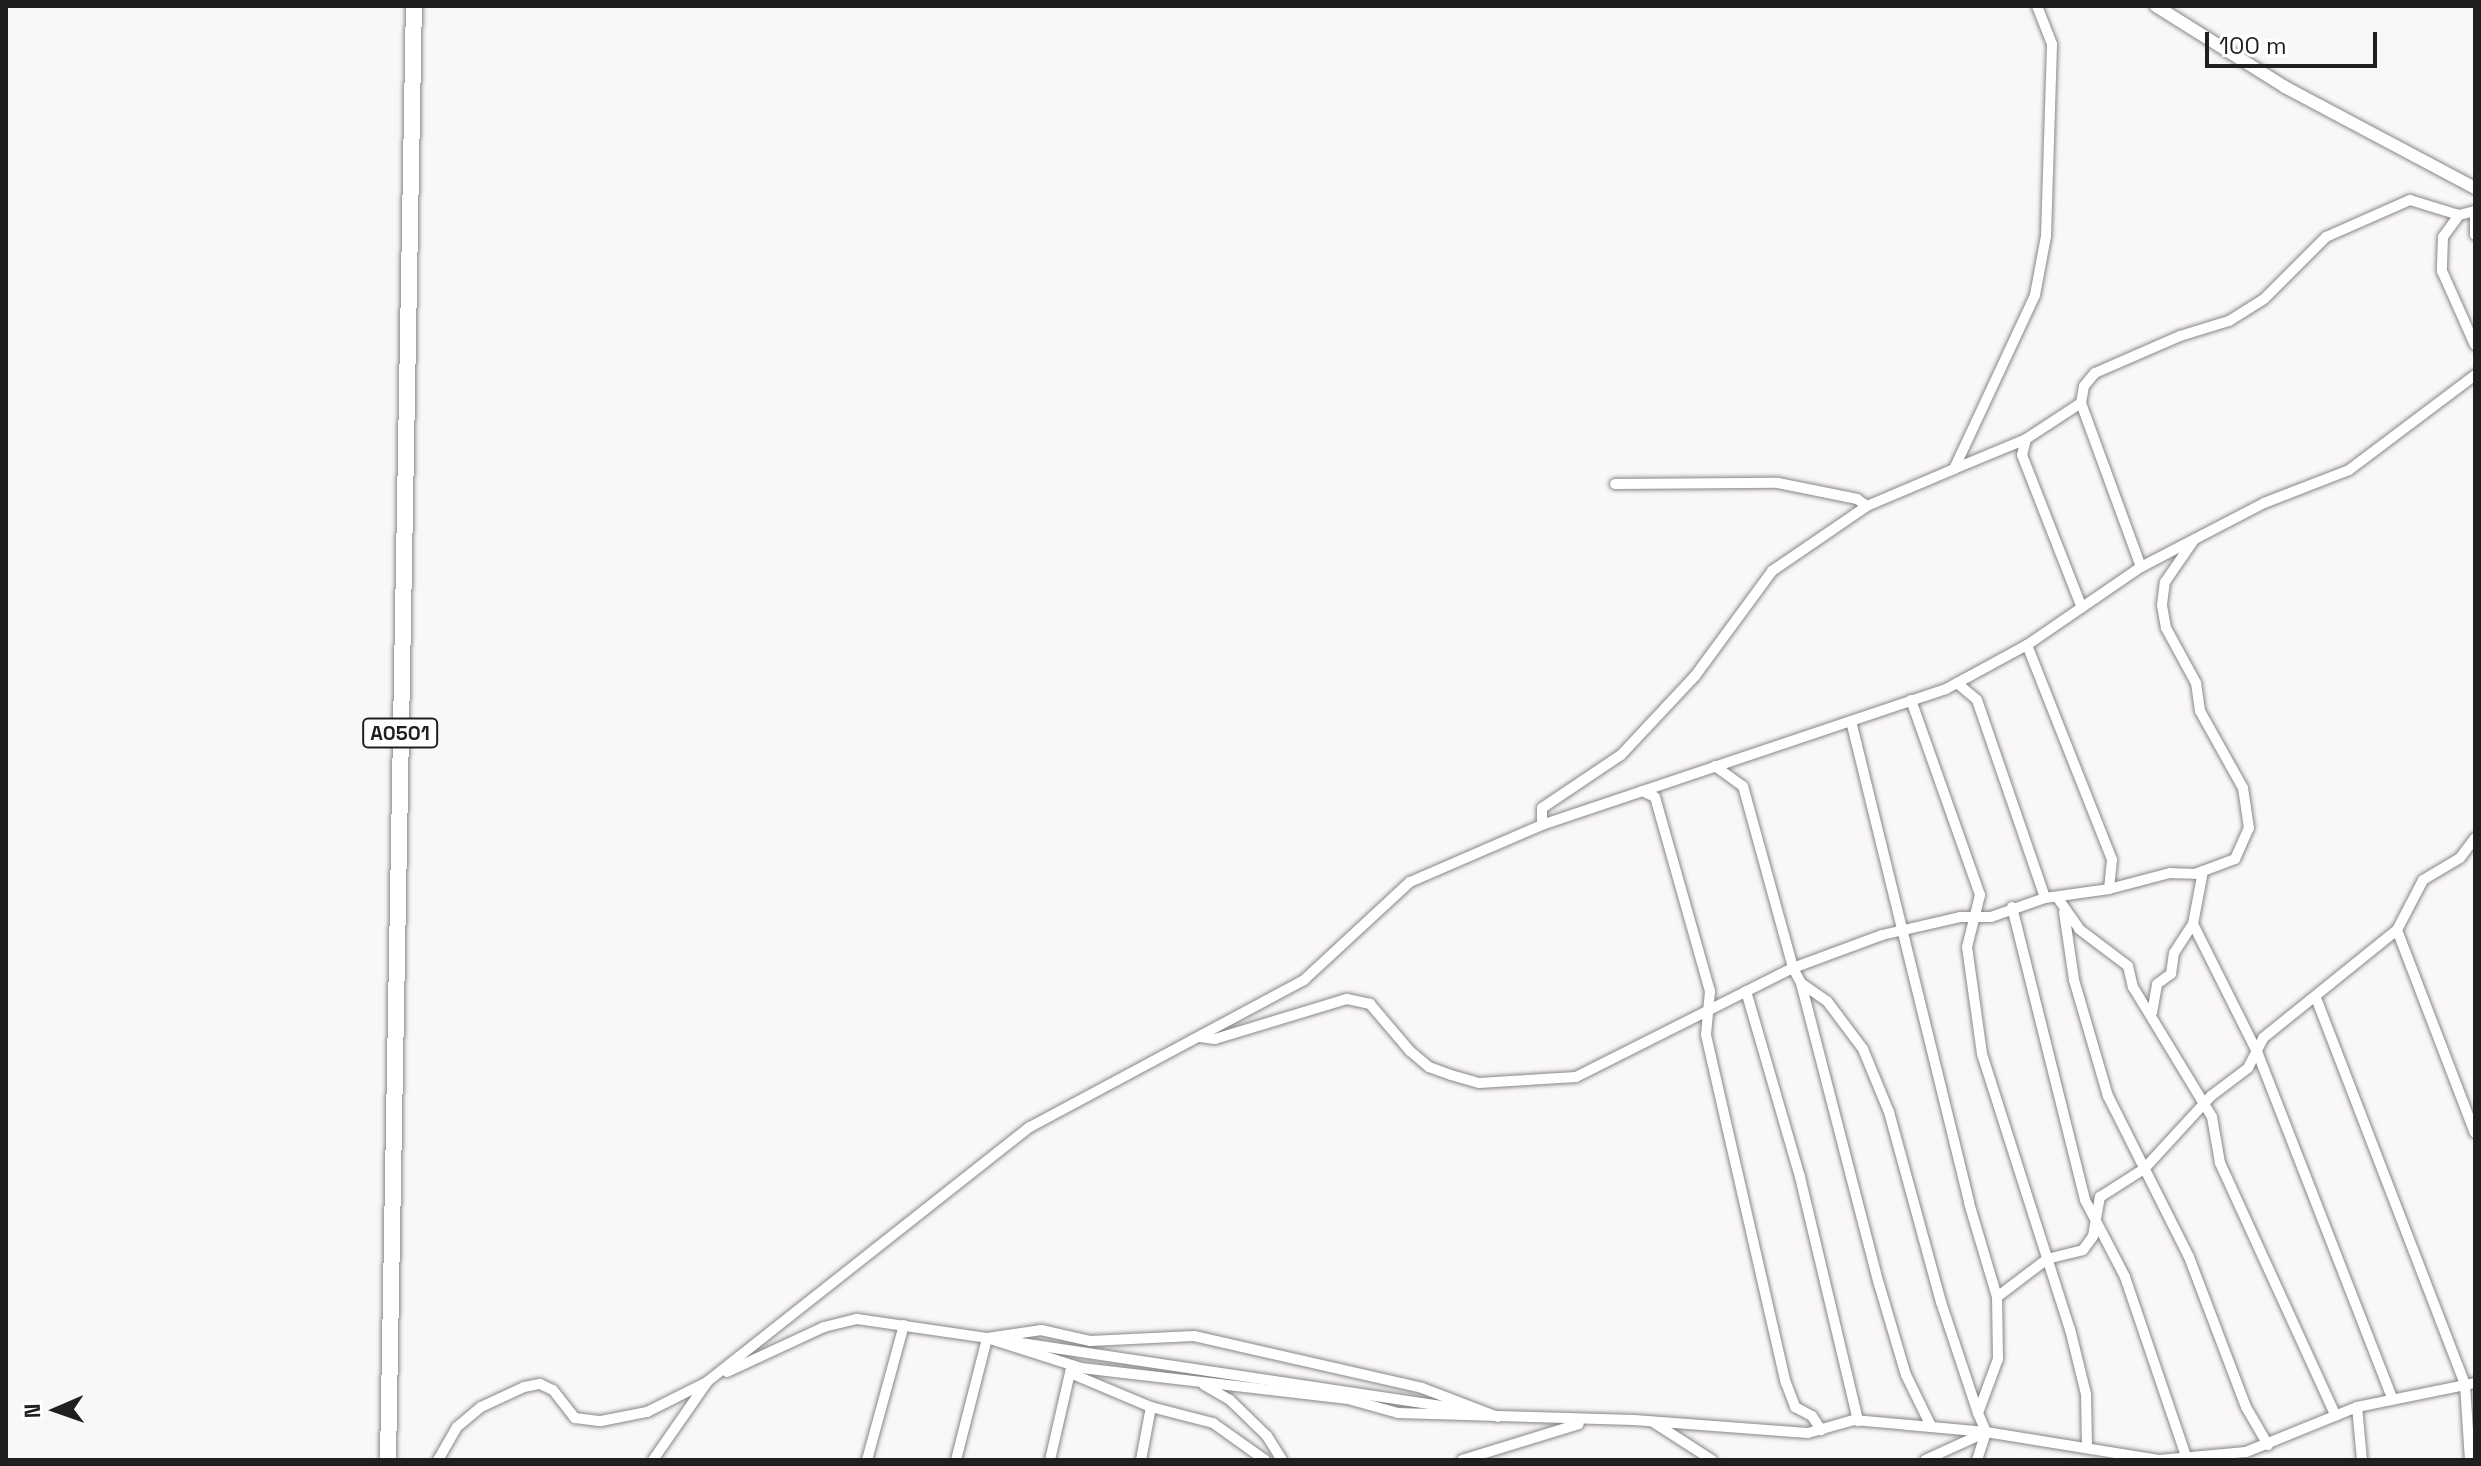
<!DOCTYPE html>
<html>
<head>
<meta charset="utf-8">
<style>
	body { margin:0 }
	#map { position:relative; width:2481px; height:1466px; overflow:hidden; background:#faf7fa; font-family:"Space Grotesk",sans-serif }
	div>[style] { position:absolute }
	.roads { filter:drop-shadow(0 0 2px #888688) drop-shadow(0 0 2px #888688) }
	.minor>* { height:10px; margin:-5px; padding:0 5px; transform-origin:5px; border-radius:5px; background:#fff }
	.tertiary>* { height:12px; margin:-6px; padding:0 6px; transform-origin:6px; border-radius:6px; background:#fff }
	.trunk>* { height:16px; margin:-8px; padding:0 8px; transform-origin:8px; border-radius:8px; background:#fff }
	span { translate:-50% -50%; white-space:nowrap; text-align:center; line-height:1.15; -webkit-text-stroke:6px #fff; paint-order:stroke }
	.shield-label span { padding:2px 6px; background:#fff; border:2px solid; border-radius:6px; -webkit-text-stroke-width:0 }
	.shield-label { font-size:20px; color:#201f20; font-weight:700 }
	.frame { position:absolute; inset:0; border:8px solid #201f20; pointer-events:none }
	.north { position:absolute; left:16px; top:1370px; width:80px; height:80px; -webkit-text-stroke:6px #fff; paint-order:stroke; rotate:268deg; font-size:22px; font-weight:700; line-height:32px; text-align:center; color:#201f20 }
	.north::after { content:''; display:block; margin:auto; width:28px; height:36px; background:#201f20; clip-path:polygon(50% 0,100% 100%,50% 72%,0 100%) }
	.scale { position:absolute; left:2205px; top:32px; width:172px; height:36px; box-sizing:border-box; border:4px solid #201f20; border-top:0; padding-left:10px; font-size:24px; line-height:28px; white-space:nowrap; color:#201f20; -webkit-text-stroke:6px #fff; paint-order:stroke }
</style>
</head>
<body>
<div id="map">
	<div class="roads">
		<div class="minor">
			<div style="left:2459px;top:215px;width:27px;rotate:126deg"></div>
			<div style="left:2443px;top:237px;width:34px;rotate:92deg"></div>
			<div style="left:2442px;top:271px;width:81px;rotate:66deg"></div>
			<div style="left:2081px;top:403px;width:66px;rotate:146.8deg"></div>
			<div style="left:2026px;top:439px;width:16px;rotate:104deg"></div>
			<div style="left:2022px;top:455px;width:164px;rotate:68.6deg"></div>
			<div style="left:1954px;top:469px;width:78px;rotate:-22.6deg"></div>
			<div style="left:1615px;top:484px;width:163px;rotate:-0.4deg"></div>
			<div style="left:1778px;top:483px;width:81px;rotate:11.4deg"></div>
			<div style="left:1857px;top:499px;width:12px;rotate:35deg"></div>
			<div style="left:2141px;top:567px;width:175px;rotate:-110.1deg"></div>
			<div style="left:2081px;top:403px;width:17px;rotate:-80deg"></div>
			<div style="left:2084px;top:386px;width:17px;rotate:-50deg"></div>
			<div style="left:2095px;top:373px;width:93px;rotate:-23.5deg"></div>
			<div style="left:2180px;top:336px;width:51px;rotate:-17deg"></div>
			<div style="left:2229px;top:321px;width:41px;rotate:-32.2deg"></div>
			<div style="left:2264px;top:299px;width:88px;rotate:-45deg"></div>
			<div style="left:2326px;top:237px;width:92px;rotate:-23.8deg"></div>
			<div style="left:2410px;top:200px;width:51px;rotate:17deg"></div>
			<div style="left:2459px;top:215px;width:16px;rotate:-14deg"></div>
			<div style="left:2475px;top:211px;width:24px;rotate:90deg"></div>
			<div style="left:2027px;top:645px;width:231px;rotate:68.4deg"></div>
			<div style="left:2112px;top:860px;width:29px;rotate:96deg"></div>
			<div style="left:1957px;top:683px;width:26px;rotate:40deg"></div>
			<div style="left:1977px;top:700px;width:209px;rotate:71deg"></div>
			<div style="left:1911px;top:700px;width:207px;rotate:70.5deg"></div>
			<div style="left:1980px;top:895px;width:54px;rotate:104deg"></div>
			<div style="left:1967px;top:947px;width:108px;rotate:82deg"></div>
			<div style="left:1982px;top:1054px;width:289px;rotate:72.3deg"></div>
			<div style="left:2070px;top:1329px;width:67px;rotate:76.2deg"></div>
			<div style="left:2086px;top:1394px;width:54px;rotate:88.9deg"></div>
			<div style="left:1851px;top:721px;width:496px;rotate:76.2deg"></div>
			<div style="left:1969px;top:1203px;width:98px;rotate:73.4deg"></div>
			<div style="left:1715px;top:766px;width:34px;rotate:36deg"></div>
			<div style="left:1743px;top:786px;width:189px;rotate:74.6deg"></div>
			<div style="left:1793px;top:968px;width:17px;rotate:62deg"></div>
			<div style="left:1801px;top:983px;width:311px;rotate:75.5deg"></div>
			<div style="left:1879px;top:1284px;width:95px;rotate:73.5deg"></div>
			<div style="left:1906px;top:1375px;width:57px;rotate:63.9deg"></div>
			<div style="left:1642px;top:791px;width:14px;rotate:25deg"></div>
			<div style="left:1655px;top:797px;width:202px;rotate:74.2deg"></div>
			<div style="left:1710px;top:991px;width:44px;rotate:95.2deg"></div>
			<div style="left:1706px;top:1035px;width:357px;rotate:77.1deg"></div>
			<div style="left:1786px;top:1383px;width:26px;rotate:69deg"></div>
			<div style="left:1795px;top:1407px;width:19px;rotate:28deg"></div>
			<div style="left:1812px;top:1416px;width:17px;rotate:57deg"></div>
			<div style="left:1542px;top:825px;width:17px;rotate:-90deg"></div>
			<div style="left:1542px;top:808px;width:95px;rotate:-33.9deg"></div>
			<div style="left:1621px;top:755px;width:108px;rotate:-46.9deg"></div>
			<div style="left:1695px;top:676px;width:130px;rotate:-53.7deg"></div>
			<div style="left:1772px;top:571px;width:115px;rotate:-34.4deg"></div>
			<div style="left:1867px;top:506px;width:95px;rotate:-23deg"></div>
			<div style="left:1954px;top:469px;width:192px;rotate:-65deg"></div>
			<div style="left:2035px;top:295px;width:60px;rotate:-79.4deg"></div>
			<div style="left:2046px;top:236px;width:192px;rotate:-88.2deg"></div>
			<div style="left:2052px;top:44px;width:41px;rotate:-111.5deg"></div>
			<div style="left:2057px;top:897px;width:39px;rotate:55deg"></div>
			<div style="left:2079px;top:929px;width:61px;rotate:37.1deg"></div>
			<div style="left:2128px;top:966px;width:22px;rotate:77deg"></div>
			<div style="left:2133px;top:987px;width:152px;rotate:58.7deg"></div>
			<div style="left:2212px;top:1117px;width:47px;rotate:80.1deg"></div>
			<div style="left:2220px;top:1163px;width:278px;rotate:65.4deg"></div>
			<div style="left:2012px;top:907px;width:302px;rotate:76deg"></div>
			<div style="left:2085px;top:1200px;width:87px;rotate:62.5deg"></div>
			<div style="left:2125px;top:1277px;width:192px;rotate:71.2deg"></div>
			<div style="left:2064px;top:912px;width:69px;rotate:81.6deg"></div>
			<div style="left:2074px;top:980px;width:121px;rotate:73.7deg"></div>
			<div style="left:2108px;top:1096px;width:180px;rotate:63.3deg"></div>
			<div style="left:2189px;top:1257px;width:160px;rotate:69.2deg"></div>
			<div style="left:2246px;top:1407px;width:44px;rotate:59.9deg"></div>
			<div style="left:2193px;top:924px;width:145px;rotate:63.4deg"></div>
			<div style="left:2258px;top:1054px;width:368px;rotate:68.7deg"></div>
			<div style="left:2397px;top:930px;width:217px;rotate:69deg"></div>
			<div style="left:1801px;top:983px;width:32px;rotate:35deg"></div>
			<div style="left:1827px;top:1001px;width:60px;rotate:53.1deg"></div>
			<div style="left:1863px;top:1049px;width:68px;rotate:67.6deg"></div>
			<div style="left:1889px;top:1112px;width:197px;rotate:74.7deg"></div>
			<div style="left:1941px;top:1302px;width:117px;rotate:71.6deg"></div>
			<div style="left:1746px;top:991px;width:194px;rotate:73.8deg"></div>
			<div style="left:1800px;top:1177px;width:251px;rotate:76.6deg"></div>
			<div style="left:2316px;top:998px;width:415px;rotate:68.9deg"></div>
			<div style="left:2465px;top:1385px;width:75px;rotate:86.2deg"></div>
			<div style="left:2152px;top:1013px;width:29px;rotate:-80deg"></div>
			<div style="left:2157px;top:984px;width:17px;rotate:-36deg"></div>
			<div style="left:2171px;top:974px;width:21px;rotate:-82deg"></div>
			<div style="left:2174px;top:953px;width:35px;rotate:-57deg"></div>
			<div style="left:2193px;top:924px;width:54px;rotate:-79.3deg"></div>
			<div style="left:1200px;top:1037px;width:15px;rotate:8deg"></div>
			<div style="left:1215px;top:1039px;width:138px;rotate:-16.9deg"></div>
			<div style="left:1347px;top:999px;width:24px;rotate:12deg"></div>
			<div style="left:1370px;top:1004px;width:62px;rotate:49.6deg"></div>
			<div style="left:1410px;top:1051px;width:25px;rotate:40deg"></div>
			<div style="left:1429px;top:1067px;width:23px;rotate:20deg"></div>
			<div style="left:1451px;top:1075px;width:29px;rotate:16deg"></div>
			<div style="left:1479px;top:1083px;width:97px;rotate:-3.5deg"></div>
			<div style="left:1576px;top:1077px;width:243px;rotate:-26.7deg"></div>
			<div style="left:1793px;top:968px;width:95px;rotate:-20.3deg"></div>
			<div style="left:1882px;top:935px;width:80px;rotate:-13deg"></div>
			<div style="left:1960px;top:917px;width:31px"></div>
			<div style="left:1991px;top:917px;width:57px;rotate:-19.4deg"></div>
			<div style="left:2045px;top:898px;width:65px;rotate:-8deg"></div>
			<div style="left:2109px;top:889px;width:63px;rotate:-14.7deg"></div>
			<div style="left:2170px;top:873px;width:25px;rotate:2deg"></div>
			<div style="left:2195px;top:874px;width:43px;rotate:-20.6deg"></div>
			<div style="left:2235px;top:859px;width:34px;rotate:-66deg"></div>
			<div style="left:2249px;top:828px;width:40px;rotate:-98.5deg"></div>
			<div style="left:2243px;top:788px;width:88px;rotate:-119.2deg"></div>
			<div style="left:2200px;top:711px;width:28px;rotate:-98deg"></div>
			<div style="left:2196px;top:683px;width:63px;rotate:-118.6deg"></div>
			<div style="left:2166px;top:628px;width:23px;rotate:-100deg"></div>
			<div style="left:2162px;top:605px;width:23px;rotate:-83deg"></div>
			<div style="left:2165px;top:582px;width:51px;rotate:-55.4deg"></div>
			<div style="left:1014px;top:1342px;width:464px;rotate:8.5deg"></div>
			<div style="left:727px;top:1372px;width:107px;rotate:-24.9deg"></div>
			<div style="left:824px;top:1327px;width:34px;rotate:-14deg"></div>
			<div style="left:857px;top:1319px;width:131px;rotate:8.3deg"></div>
			<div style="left:987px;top:1338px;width:99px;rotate:17.7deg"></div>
			<div style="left:1081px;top:1368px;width:269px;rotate:6.6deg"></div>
			<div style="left:1348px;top:1399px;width:52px;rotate:15.6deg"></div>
			<div style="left:1398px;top:1413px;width:236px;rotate:1.7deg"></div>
			<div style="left:1634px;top:1420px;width:174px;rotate:4.3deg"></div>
			<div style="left:1808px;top:1433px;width:48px;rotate:-15.8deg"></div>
			<div style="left:1854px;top:1420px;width:133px;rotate:5.2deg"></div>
			<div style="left:1986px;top:1432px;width:175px;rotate:9.2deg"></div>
			<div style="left:2159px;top:1460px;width:87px;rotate:-5.3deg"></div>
			<div style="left:2246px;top:1452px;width:120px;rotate:-22.1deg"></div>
			<div style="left:2357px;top:1407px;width:120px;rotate:-11.5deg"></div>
			<div style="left:1070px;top:1373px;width:88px;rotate:22.8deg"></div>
			<div style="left:1151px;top:1407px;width:64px;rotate:14.5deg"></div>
			<div style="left:1213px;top:1423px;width:64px;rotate:35.4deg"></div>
			<div style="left:1204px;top:1385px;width:30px;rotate:30deg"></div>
			<div style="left:1230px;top:1400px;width:52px;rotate:44.2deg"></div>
			<div style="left:1267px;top:1436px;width:28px;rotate:58deg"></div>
			<div style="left:2357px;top:1407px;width:53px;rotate:84.6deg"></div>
			<div style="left:1653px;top:1422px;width:70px;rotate:32.8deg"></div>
			<div style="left:438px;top:1460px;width:38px;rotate:-60deg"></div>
			<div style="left:457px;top:1427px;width:31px;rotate:-40deg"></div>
			<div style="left:481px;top:1407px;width:47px;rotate:-24.9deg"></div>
			<div style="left:524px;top:1387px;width:16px;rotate:-11deg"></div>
			<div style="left:540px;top:1384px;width:14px;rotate:25deg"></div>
			<div style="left:553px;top:1390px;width:36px;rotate:52deg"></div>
			<div style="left:575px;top:1418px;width:26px;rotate:7deg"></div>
			<div style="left:601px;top:1421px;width:47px;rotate:-11.1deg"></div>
			<div style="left:647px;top:1412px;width:65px;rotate:-26.6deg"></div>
			<div style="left:653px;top:1460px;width:96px;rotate:-55.2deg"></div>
			<div style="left:708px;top:1381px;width:410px;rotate:-38.3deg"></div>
			<div style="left:1030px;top:1127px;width:311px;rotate:-28.2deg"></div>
			<div style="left:1304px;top:980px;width:144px;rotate:-42.8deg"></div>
			<div style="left:1410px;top:882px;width:144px;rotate:-23.4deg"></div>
			<div style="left:1542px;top:825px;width:426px;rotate:-18.6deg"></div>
			<div style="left:1946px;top:689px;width:92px;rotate:-28.5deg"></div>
			<div style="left:2027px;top:645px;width:138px;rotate:-34.4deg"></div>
			<div style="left:2141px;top:567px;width:139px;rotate:-27.5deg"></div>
			<div style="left:2264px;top:503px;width:91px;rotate:-21.2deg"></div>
			<div style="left:2349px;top:470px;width:158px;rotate:-37deg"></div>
			<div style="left:867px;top:1460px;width:140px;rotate:-74.7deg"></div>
			<div style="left:956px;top:1460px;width:126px;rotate:-75.7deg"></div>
			<div style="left:987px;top:1338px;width:55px;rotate:-8.4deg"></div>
			<div style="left:1041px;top:1330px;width:50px;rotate:12.7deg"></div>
			<div style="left:1090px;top:1341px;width:104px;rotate:-2.8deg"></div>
			<div style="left:1194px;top:1336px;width:234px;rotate:12.8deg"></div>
			<div style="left:1422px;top:1388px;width:81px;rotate:20.9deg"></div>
			<div style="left:1050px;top:1460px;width:94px;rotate:-77.1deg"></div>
			<div style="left:1141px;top:1460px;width:54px;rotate:-79.3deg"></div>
			<div style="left:1462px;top:1460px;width:122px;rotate:-17.1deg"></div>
			<div style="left:1925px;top:1460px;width:65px;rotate:-24.6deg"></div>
			<div style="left:1977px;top:1460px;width:29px;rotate:-72deg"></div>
			<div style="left:1986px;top:1432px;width:21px;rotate:-113deg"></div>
			<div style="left:1978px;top:1413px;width:58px;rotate:-69.7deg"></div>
			<div style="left:1998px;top:1359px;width:62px;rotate:-90.9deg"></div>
			<div style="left:1997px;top:1297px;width:63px;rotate:-37.2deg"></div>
			<div style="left:2047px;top:1259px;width:37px;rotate:-14deg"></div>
			<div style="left:2083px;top:1250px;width:17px;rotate:-54deg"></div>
			<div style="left:2093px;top:1236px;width:40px;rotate:-80deg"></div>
			<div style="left:2100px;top:1197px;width:52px;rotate:-32.5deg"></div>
			<div style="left:2144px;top:1169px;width:99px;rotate:-47.5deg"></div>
			<div style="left:2211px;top:1096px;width:46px;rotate:-37.1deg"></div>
			<div style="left:2248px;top:1068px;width:34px;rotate:-63deg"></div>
			<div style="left:2263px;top:1038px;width:172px;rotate:-38.9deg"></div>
			<div style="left:2397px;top:930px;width:56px;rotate:-62.5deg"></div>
			<div style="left:2423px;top:880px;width:43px;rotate:-30.7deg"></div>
			<div style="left:2460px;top:858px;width:25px;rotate:-53deg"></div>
		</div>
		<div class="tertiary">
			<div style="left:2156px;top:6px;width:152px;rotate:32.1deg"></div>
			<div style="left:2285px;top:87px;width:215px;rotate:28deg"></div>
		</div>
		<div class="trunk">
			<div style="left:388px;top:1460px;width:1454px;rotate:-88.98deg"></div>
		</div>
	</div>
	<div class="shield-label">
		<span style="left:400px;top:733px">A0501</span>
	</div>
	<div class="frame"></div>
	<div class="north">N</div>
	<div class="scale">100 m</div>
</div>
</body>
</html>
